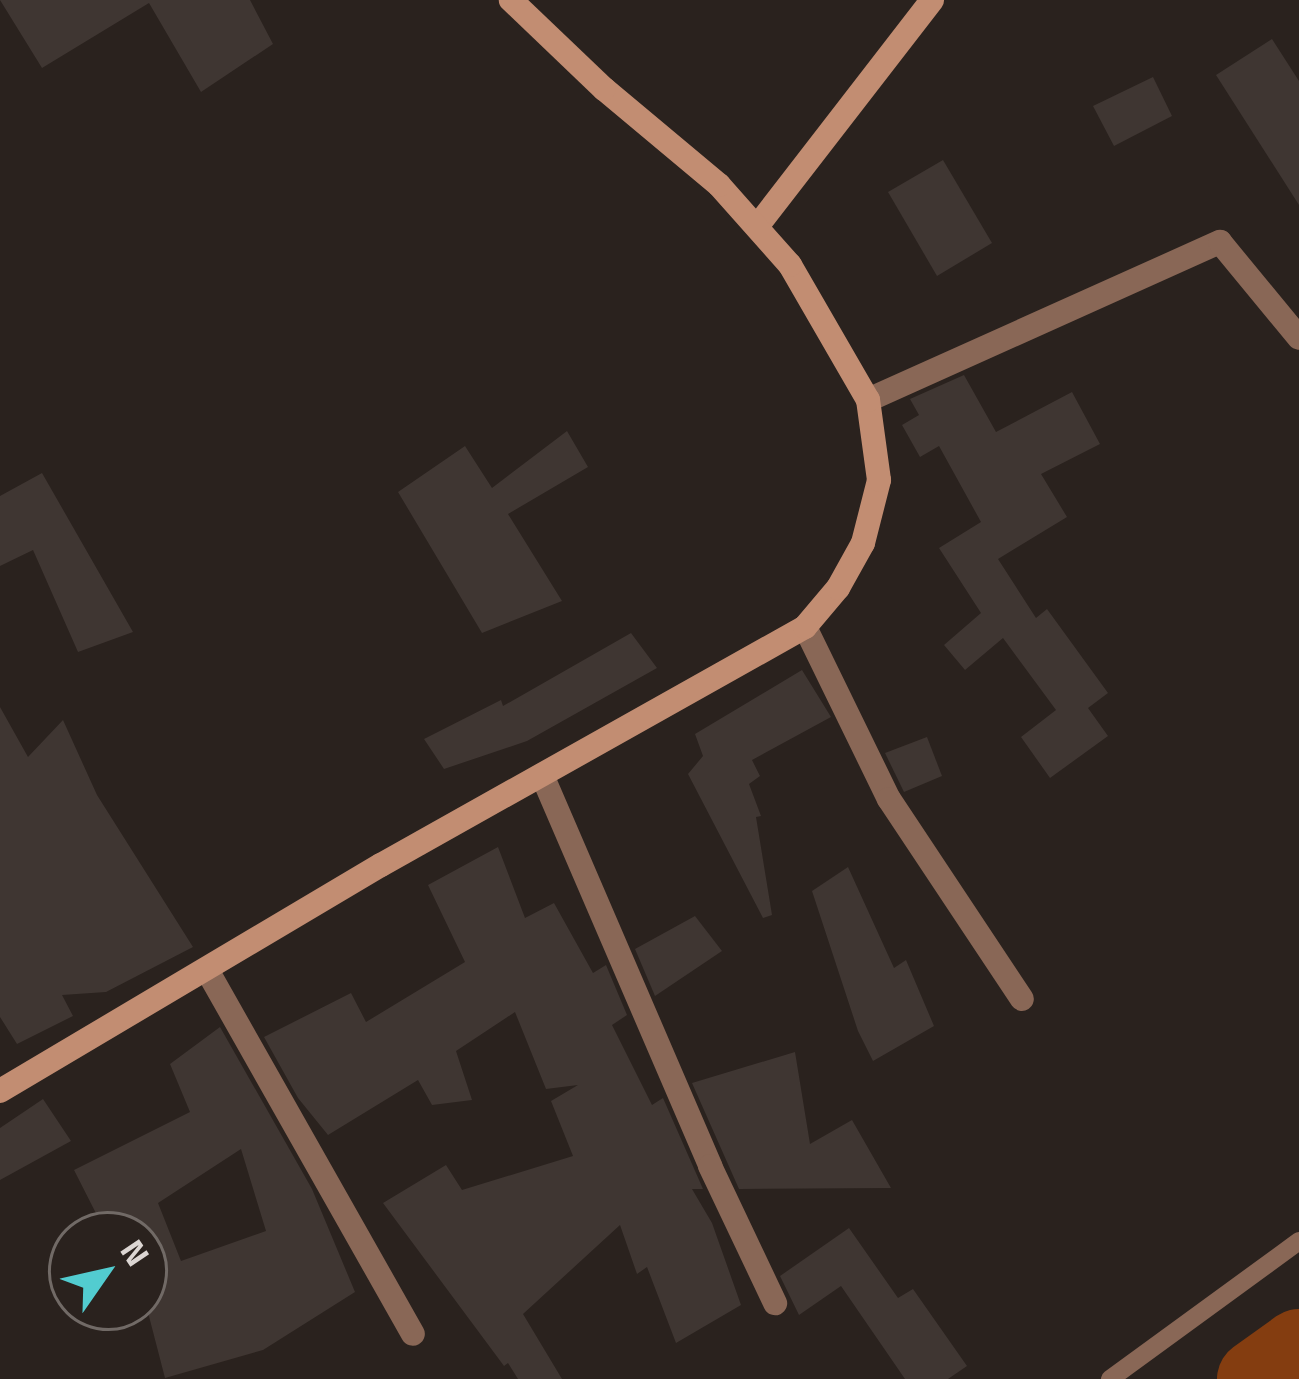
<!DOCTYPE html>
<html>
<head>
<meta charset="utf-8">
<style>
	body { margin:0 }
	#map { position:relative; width:1299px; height:1379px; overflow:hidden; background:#2a221e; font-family:"Titillium Web",sans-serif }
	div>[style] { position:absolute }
	.river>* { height:78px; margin:-39px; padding:0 39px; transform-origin:39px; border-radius:39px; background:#843d10 }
	.building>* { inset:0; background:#3f3632 }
	.lane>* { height:18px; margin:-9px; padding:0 9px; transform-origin:9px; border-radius:9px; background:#896756 }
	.street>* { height:24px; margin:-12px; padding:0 12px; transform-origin:12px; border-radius:12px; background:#896756 }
	.secondary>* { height:24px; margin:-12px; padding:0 12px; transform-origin:12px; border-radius:12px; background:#c28d72 }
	span { translate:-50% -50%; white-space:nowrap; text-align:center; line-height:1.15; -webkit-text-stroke:10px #2a221e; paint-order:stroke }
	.north { position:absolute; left:48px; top:1211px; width:120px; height:120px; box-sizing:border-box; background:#2a221e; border:3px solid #716a66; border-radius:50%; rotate:56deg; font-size:33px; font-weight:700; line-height:48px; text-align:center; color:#dcd6d3 }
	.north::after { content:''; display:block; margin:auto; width:42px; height:54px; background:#52ccd0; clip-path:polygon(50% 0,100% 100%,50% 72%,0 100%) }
</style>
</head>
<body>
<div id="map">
	<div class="river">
		<div style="left:1256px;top:1379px;width:53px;rotate:-35.8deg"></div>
	</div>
	<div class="building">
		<div style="clip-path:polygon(0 0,250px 0,273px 44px,201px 92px,149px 3px,42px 68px)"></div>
		<div style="clip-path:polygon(1272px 39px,1299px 81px,1299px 205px,1216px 75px)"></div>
		<div style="clip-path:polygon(1153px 77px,1172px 116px,1114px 146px,1093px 106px)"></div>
		<div style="clip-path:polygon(943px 160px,992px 243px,937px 276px,888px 192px)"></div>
		<div style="clip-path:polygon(964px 375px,996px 432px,1072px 392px,1100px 444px,1041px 474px,1067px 517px,998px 559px,1036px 618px,1047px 609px,1108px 693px,1088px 708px,1108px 736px,1050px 778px,1021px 737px,1056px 710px,1003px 638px,965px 670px,944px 645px,981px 613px,939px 548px,981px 522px,939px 446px,920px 457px,902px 425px,919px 415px,910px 399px)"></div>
		<div style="clip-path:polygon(567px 431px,588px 467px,508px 514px,562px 601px,482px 633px,398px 492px,465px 446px,492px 488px)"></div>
		<div style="clip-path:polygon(42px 473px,133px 632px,78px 652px,33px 550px,0 566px,0 496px)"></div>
		<div style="clip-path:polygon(631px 633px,657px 668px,527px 741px,444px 769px,424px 739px,501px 700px,503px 706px)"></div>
		<div style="clip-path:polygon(802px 670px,831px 717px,752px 760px,760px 776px,749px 784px,761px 816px,756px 817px,772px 915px,763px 918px,688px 774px,703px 756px,695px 734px)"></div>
		<div style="clip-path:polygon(0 707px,28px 757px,63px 720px,97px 795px,193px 947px,106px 992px,62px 995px,73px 1016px,17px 1044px,0 1017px)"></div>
		<div style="clip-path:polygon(927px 737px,942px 776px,904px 792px,885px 753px)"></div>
		<div style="clip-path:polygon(498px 847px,525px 918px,554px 903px,593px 973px,606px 965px,627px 1015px,612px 1025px,652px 1105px,663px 1098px,703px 1189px,692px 1189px,712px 1223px,741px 1305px,676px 1343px,647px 1267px,637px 1274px,620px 1225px,523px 1314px,562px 1379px,518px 1379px,508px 1363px,504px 1366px,383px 1203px,446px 1165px,462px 1190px,573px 1156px,551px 1101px,578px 1085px,546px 1089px,515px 1012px,456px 1051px,472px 1100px,432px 1105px,418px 1080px,328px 1135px,298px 1098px,264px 1037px,351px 993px,366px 1022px,465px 962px,428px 885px)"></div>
		<div style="clip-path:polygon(848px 867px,894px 968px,906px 960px,934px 1026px,873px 1061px,858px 1031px,812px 891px)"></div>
		<div style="clip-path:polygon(695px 916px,722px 951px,655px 996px,635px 949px)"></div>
		<div style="clip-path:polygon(evenodd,220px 1027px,312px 1189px,355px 1292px,263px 1350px,165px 1378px,144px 1297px,144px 1235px,107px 1235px,74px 1170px,190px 1112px,170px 1064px,220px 1027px,241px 1149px,266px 1231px,181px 1261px,158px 1203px,241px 1149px)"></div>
		<div style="clip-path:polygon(795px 1052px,810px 1144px,852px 1120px,891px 1188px,739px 1189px,692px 1083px)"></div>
		<div style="clip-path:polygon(43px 1099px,71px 1141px,0 1180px,0 1128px)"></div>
		<div style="clip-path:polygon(849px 1228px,898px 1298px,913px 1289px,967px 1366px,948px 1379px,905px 1379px,841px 1286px,799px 1315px,780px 1276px)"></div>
	</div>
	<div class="lane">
		<div style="left:1110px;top:1379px;width:234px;rotate:-36.1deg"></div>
	</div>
	<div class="street">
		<div style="left:868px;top:400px;width:386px;rotate:-24.2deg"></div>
		<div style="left:1220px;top:242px;width:124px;rotate:50.5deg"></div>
		<div style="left:805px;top:627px;width:191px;rotate:64deg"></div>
		<div style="left:889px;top:799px;width:240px;rotate:56.4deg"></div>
		<div style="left:542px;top:775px;width:426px;rotate:66.7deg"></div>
		<div style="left:710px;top:1166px;width:152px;rotate:64.6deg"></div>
		<div style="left:207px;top:970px;width:418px;rotate:60.5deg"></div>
	</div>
	<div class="secondary">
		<div style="left:759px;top:224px;width:283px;rotate:-52.3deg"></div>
		<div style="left:0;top:1091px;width:443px;rotate:-30.7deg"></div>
		<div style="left:381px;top:865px;width:486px;rotate:-29.3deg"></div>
		<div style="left:805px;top:627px;width:51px;rotate:-49.8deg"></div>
		<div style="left:838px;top:588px;width:51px;rotate:-60.9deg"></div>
		<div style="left:863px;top:543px;width:65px;rotate:-75.7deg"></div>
		<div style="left:879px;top:480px;width:81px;rotate:-97.8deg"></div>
		<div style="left:868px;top:400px;width:156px;rotate:-120deg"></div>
		<div style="left:790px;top:265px;width:107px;rotate:-131.6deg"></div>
		<div style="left:719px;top:185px;width:150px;rotate:-140.1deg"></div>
		<div style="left:604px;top:89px;width:129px;rotate:-136.3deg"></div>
	</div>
	<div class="north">N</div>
</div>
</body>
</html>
